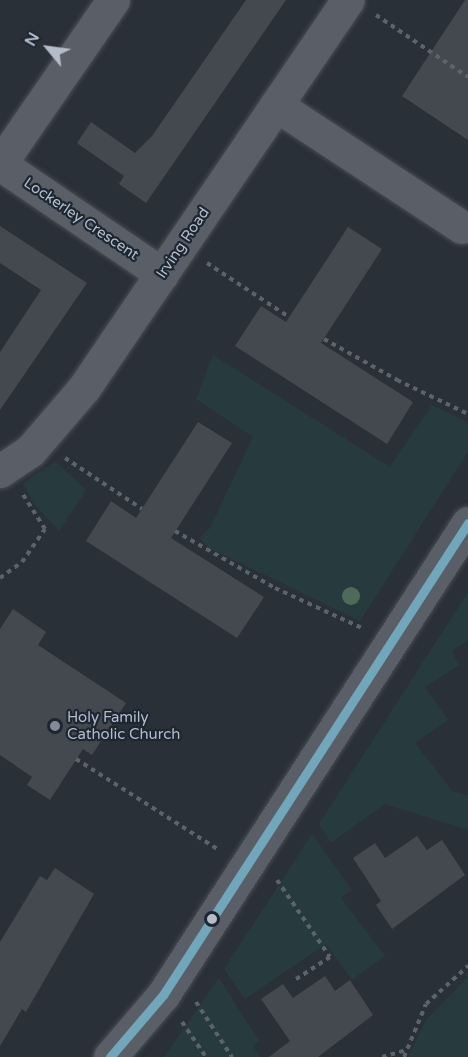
<!DOCTYPE html>
<html>
<head>
<meta charset="utf-8">
<style>
	body { margin:0 }
	#map { position:relative; width:468px; height:1057px; overflow:hidden; background:#2a3038; font-family:"Varela Round",sans-serif }
	div>[style] { position:absolute }
	.green>* { inset:0; background:#273a3e }
	.building>* { inset:0; background:#444950 }
	.path>* { height:4px; margin-top:-2px; transform-origin:0; background:repeating-linear-gradient(90deg,#5d636a 0 4.5px,transparent 0 9px) }
	.roads { filter:drop-shadow(0 0 2px #484c53) drop-shadow(0 0 2px #484c53) }
	.minor>* { height:33px; margin:-16.5px; padding:0 16.5px; transform-origin:16.5px; border-radius:16.5px; background:#5a5e66 }
	.bus-1>* { height:9px; margin:-4.5px; padding:0 4.5px; transform-origin:4.5px; border-radius:4.5px; background:#71a7bb }
	.trees>* { width:18px; height:18px; margin:-9px; border-radius:50%; background:#4e6a5a }
	.dots>* { width:16px; height:16px; translate:-50% -50%; box-sizing:border-box; border:3px solid #1d2633; border-radius:50% }
	span { translate:-50% -50%; white-space:nowrap; text-align:center; line-height:1.15; -webkit-text-stroke:4.5px #1d2633; paint-order:stroke }
	.street-label { font-size:15px; color:#b4bcc9 }
	.poi-label { font-size:15px; color:#b4bcc9 }
	.left { translate:0 -50%; text-align:left }
	.north { position:absolute; left:18px; top:18px; width:60px; height:60px; -webkit-text-stroke:4px #1d2633; paint-order:stroke; rotate:299deg; font-size:16px; font-weight:700; line-height:24px; text-align:center; color:#b4bcc9 }
	.north::after { content:''; display:block; margin:auto; width:21px; height:27px; background:#b4bcc9; clip-path:polygon(50% 0,100% 100%,50% 72%,0 100%) }
</style>
</head>
<body>
<div id="map">
	<div class="green">
		<div style="clip-path:polygon(213px 355px,390px 467px,432px 405px,468px 422px,468px 452px,360px 621px,209px 548px,199px 538px,210px 528px,253px 437px,196px 399px)"></div>
		<div style="clip-path:polygon(55px 461px,86px 490px,59px 531px,33px 503px,23px 483px)"></div>
		<div style="clip-path:polygon(468px 592px,468px 640px,452px 651px,459px 665px,425px 687px,448px 720px,415px 743px,453px 792px,468px 795px,468px 830px,385px 804px,331px 843px,319px 824px)"></div>
		<div style="clip-path:polygon(312px 834px,352px 890px,341px 898px,385px 956px,352px 980px,326px 944px,245px 999px,224px 969px)"></div>
		<div style="clip-path:polygon(468px 977px,468px 1057px,408px 1057px,426px 1020px)"></div>
		<div style="clip-path:polygon(219px 978px,259px 1041px,253px 1046px,260px 1057px,164px 1057px)"></div>
	</div>
	<div class="building">
		<div style="clip-path:polygon(246px 0,286px 0,146px 203px,119px 184px,124px 176px,77px 143px,91px 122px,135px 153px,152px 136px)"></div>
		<div style="clip-path:polygon(465px 0,468px 0,468px 140px,402px 96px)"></div>
		<div style="clip-path:polygon(0 226px,87px 283px,0 410px,0 352px,41px 290px,0 263px)"></div>
		<div style="clip-path:polygon(348px 227px,382px 249px,321px 343px,413px 402px,387px 444px,235px 346px,261px 306px,286px 322px)"></div>
		<div style="clip-path:polygon(198px 422px,232px 443px,171px 538px,264px 597px,237px 638px,86px 541px,111px 501px,136px 518px)"></div>
		<div style="clip-path:polygon(13px 609px,46px 632px,38px 645px,126px 703px,92px 755px,83px 749px,50px 800px,27px 785px,32px 777px,0 755px,0 629px)"></div>
		<div style="clip-path:polygon(417px 836px,427px 850px,442px 840px,465px 875px,392px 929px,376px 905px,381px 901px,353px 858px,375px 843px,385px 858px)"></div>
		<div style="clip-path:polygon(55px 868px,94px 894px,26px 1012px,22px 1009px,0 1046px,0 942px,40px 876px,47px 880px)"></div>
		<div style="clip-path:polygon(325px 976px,335px 991px,350px 980px,373px 1015px,318px 1057px,269px 1057px,290px 1041px,261px 999px,283px 984px,293px 998px)"></div>
	</div>
	<div class="path">
		<div style="left:376px;top:15px;width:111px;rotate:34deg"></div>
		<div style="left:207px;top:263px;width:98px;rotate:33.4deg"></div>
		<div style="left:324px;top:339px;width:84px;rotate:29.3deg"></div>
		<div style="left:397px;top:380px;width:79px;rotate:25.6deg"></div>
		<div style="left:65px;top:458px;width:92px;rotate:33.5deg"></div>
		<div style="left:175px;top:531px;width:115px;rotate:29.7deg"></div>
		<div style="left:275px;top:588px;width:96px;rotate:24.7deg"></div>
		<div style="left:0;top:578px;width:27px;rotate:-36deg"></div>
		<div style="left:22px;top:562px;width:40px;rotate:-55.1deg"></div>
		<div style="left:45px;top:529px;width:43px;rotate:-122.6deg"></div>
		<div style="left:76px;top:759px;width:169px;rotate:32.5deg"></div>
		<div style="left:277px;top:880px;width:93px;rotate:55.5deg"></div>
		<div style="left:330px;top:957px;width:44px;rotate:147deg"></div>
		<div style="left:196px;top:1002px;width:66px;rotate:56.8deg"></div>
		<div style="left:182px;top:1022px;width:42px;rotate:55.6deg"></div>
		<div style="left:382px;top:1057px;width:25px;rotate:-16deg"></div>
		<div style="left:404px;top:1057px;width:57px;rotate:-67.5deg"></div>
		<div style="left:426px;top:1004px;width:57px;rotate:-42.1deg"></div>
	</div>
	<div class="roads">
		<div class="minor">
			<div style="left:276px;top:105px;width:222px;rotate:33.3deg"></div>
			<div style="left:0;top:164px;width:199px;rotate:-55.4deg"></div>
			<div style="left:0;top:164px;width:196px;rotate:34.2deg"></div>
			<div style="left:0;top:471px;width:36px;rotate:-34deg"></div>
			<div style="left:30px;top:451px;width:83px;rotate:-49.4deg"></div>
			<div style="left:84px;top:388px;width:469px;rotate:-55.8deg"></div>
			<div style="left:110px;top:1057px;width:82px;rotate:-49.5deg"></div>
			<div style="left:163px;top:995px;width:562px;rotate:-57.13deg"></div>
		</div>
	</div>
	<div class="bus-1">
		<div style="left:110px;top:1057px;width:82px;rotate:-49.5deg"></div>
		<div style="left:163px;top:995px;width:562px;rotate:-57.13deg"></div>
	</div>
	<div class="trees">
		<div style="left:351px;top:596px"></div>
	</div>
	<div class="dots">
		<div style="left:55px;top:726px;background:#848b96"></div>
		<div style="left:212px;top:919px;background:#b4bcc9"></div>
	</div>
	<div class="street-label">
		<span style="left:81px;top:219px;rotate:34deg">Lockerley Crescent</span>
		<span style="left:183px;top:243px;rotate:-56deg">Irving Road</span>
	</div>
	<div class="poi-label">
		<span class="left" style="left:67px;top:726px">Holy Family<br>Catholic Church</span>
	</div>
	<div class="north">N</div>
</div>
</body>
</html>
